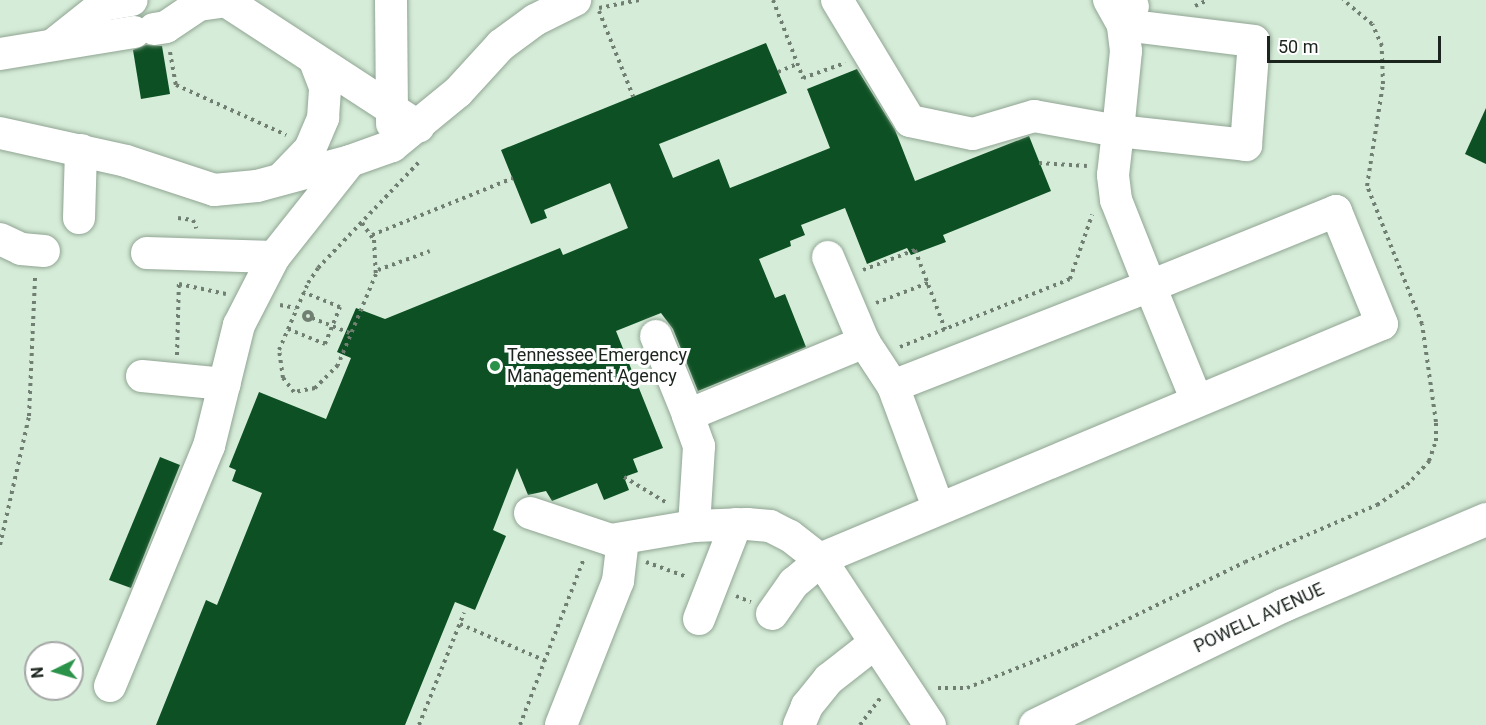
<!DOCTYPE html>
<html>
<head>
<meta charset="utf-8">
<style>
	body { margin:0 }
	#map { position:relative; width:1486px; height:725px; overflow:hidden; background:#d5ecd8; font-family:Roboto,sans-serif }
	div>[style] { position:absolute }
	.building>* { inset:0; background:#0d5023 }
	.path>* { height:4px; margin-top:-2px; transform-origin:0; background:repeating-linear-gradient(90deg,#707f72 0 3px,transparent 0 7.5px) }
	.path>.ring { margin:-2px; padding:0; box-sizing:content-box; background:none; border:4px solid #707f72; border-radius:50% }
	.roads { filter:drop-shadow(0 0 2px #90a593) drop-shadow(0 0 2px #90a593) }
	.minor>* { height:32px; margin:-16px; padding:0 16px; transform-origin:16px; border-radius:16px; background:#fff }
	.major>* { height:33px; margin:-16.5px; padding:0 16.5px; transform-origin:16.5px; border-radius:16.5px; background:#fff }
	.dots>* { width:16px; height:16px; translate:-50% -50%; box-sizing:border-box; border:3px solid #fff; border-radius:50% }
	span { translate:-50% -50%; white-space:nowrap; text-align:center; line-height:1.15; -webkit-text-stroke:6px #fff; paint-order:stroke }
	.poi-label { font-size:18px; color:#1b241d }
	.left { translate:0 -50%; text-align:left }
	.street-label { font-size:18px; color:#1b241d }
	.north { position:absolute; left:24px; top:641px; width:60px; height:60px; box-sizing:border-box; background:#fff; border:2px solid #a4a7a5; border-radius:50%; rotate:265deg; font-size:16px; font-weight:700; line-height:24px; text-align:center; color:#1b241d }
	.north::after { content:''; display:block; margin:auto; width:21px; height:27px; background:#2b9349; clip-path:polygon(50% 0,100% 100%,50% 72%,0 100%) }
	.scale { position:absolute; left:1267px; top:36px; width:174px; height:27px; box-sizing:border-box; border:3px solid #1b241d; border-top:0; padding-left:8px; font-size:18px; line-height:21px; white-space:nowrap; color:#1b241d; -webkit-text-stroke:4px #fff; paint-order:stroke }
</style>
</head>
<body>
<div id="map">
	<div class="building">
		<div style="clip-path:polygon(766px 43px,787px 93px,659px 144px,673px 178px,719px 159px,730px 188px,830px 148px,807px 89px,857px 69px,895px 130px,915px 181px,1029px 136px,1051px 191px,943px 235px,946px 242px,911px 255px,907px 248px,867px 264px,845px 208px,801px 225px,805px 235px,790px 241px,791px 246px,759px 259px,775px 298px,785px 294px,806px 347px,698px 391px,673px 329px,661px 313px,616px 331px,663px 448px,633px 459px,638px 472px,624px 477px,629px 490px,604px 500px,597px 483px,552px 501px,546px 491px,528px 495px,517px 468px,493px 530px,506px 536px,475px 610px,455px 602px,405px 725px,156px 725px,206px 600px,217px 605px,262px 493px,232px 481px,236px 470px,229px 467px,259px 392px,326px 419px,351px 358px,337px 352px,356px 308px,385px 319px,560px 248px,563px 255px,628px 228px,610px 183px,544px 210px,547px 218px,531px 224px,501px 150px)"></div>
		<div style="clip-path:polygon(146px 45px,162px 46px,170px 94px,141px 99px,133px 50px)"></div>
		<div style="clip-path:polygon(1486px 108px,1486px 164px,1465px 154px)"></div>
		<div style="clip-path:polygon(160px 457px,180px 465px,131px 588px,109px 580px)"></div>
	</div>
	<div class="path">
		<div style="left:773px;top:0;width:84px;rotate:69deg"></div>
		<div style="left:803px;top:78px;width:45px;rotate:-19.7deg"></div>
		<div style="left:1195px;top:6px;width:14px;rotate:-25deg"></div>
		<div style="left:599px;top:8px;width:41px;rotate:-11.3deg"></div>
		<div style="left:599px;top:11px;width:92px;rotate:68.2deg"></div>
		<div style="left:170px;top:52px;width:34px;rotate:80deg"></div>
		<div style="left:176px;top:85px;width:121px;rotate:24.4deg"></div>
		<div style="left:778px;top:72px;width:21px;rotate:-23deg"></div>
		<div style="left:1039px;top:163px;width:48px;rotate:3.6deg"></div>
		<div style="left:178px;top:218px;width:15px;rotate:8deg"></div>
		<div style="left:193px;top:220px;width:9px;rotate:69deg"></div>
		<div style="left:362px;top:223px;width:21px;rotate:55deg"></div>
		<div style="left:374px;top:240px;width:34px;rotate:87deg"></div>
		<div style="left:376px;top:274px;width:99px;rotate:112.7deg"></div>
		<div style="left:338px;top:365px;width:33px;rotate:135deg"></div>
		<div style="left:315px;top:388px;width:21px;rotate:169deg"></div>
		<div style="left:294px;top:392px;width:18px;rotate:-128deg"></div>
		<div style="left:283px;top:378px;width:28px;rotate:-98deg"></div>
		<div style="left:279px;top:350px;width:73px;rotate:-66.6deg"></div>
		<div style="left:308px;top:283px;width:18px;rotate:-56deg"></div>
		<div style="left:318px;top:268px;width:146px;rotate:-46.4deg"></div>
		<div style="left:372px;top:235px;width:152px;rotate:-22deg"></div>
		<div style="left:378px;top:270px;width:55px;rotate:-20.1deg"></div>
		<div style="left:863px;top:270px;width:56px;rotate:-21deg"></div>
		<div style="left:915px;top:250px;width:85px;rotate:69.2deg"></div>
		<div style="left:179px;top:284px;width:48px;rotate:12deg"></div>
		<div style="left:876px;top:303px;width:56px;rotate:-21deg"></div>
		<div style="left:280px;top:305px;width:16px;rotate:11deg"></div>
		<div class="ring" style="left:304px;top:312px;width:4px;height:4px"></div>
		<div style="left:312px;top:318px;width:43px;rotate:21.8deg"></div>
		<div style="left:288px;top:329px;width:40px;rotate:22deg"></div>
		<div style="left:325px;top:344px;width:40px;rotate:-68deg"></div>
		<div style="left:340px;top:307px;width:40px;rotate:-158deg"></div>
		<div style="left:900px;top:347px;width:183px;rotate:-21.8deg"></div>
		<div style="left:1070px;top:279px;width:68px;rotate:-71deg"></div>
		<div style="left:177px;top:355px;width:74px;rotate:-88.5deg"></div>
		<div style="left:624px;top:477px;width:50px;rotate:31.2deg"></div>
		<div style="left:0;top:545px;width:132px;rotate:-77.3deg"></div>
		<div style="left:29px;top:416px;width:140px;rotate:-87.5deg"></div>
		<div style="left:646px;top:562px;width:44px;rotate:20.1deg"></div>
		<div style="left:736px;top:596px;width:16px;rotate:22deg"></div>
		<div style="left:460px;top:624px;width:94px;rotate:23.3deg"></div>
		<div style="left:938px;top:688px;width:29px"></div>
		<div style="left:967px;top:688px;width:116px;rotate:-21.7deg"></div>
		<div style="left:1075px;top:645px;width:189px;rotate:-26deg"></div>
		<div style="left:1245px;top:562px;width:144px;rotate:-23.4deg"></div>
		<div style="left:1377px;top:505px;width:36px;rotate:-34deg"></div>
		<div style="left:1407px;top:485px;width:33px;rotate:-47deg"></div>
		<div style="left:1429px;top:461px;width:21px;rotate:-71deg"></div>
		<div style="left:1436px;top:441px;width:19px;rotate:-90deg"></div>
		<div style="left:1436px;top:422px;width:99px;rotate:-98.1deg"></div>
		<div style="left:1422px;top:324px;width:149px;rotate:-111.7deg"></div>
		<div style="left:1367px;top:186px;width:103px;rotate:-81.1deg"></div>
		<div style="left:1383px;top:84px;width:38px;rotate:-92deg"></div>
		<div style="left:1382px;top:46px;width:24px;rotate:-114deg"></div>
		<div style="left:1372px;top:24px;width:38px;rotate:-140deg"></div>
		<div style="left:419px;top:725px;width:121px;rotate:-68.1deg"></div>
		<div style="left:520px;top:725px;width:179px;rotate:-69deg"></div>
		<div style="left:860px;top:725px;width:35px;rotate:-53deg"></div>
	</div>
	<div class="roads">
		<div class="minor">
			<div style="left:391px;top:0;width:124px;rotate:89.5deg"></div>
			<div style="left:837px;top:0;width:141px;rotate:58.9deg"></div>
			<div style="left:910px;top:121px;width:64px;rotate:11.7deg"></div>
			<div style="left:973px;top:134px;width:64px;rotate:-16.4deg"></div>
			<div style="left:1034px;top:116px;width:85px;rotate:10.1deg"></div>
			<div style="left:1118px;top:131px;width:80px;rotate:-84.3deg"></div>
			<div style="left:1126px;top:51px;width:26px;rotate:-97deg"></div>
			<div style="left:1123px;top:25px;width:21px;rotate:-62deg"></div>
			<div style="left:154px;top:29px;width:12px;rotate:-9deg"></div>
			<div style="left:166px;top:27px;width:40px;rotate:-34deg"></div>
			<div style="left:199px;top:5px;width:27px;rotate:-8deg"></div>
			<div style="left:226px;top:1px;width:230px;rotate:33.1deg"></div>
			<div style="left:54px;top:44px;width:63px;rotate:-38.5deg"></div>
			<div style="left:103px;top:5px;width:29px;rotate:-10deg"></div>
			<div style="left:0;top:54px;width:136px;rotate:-9.3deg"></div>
			<div style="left:0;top:133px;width:129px;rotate:12.5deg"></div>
			<div style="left:126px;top:161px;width:93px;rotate:18.2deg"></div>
			<div style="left:214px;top:190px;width:43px;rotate:-5.3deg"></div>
			<div style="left:257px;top:186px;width:96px;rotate:-15deg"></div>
			<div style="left:281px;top:179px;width:42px;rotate:-46deg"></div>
			<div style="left:310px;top:149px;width:34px;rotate:-67deg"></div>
			<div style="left:323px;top:118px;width:31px;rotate:-86deg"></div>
			<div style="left:325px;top:87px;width:30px;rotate:-111deg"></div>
			<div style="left:79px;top:218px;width:68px;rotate:-88.3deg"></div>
			<div style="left:0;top:239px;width:23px;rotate:25deg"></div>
			<div style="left:21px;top:249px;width:23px;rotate:5deg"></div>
			<div style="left:147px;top:253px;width:127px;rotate:1.8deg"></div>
			<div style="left:828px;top:257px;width:92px;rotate:67deg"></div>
			<div style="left:656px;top:336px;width:85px;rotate:67.9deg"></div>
			<div style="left:142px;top:376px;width:83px;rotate:5.5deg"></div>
			<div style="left:893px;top:386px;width:129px;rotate:69.6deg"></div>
			<div style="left:530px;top:513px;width:85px;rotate:18.4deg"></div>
			<div style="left:611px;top:540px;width:84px;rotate:-9.6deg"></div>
			<div style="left:694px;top:526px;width:53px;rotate:-2.2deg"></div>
			<div style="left:747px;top:524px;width:23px;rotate:5deg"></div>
			<div style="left:770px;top:526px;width:22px;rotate:27deg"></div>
			<div style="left:790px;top:536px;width:39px;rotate:38deg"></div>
			<div style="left:821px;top:560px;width:198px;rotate:56.6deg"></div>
			<div style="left:694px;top:526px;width:80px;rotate:-86.4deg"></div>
			<div style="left:699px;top:446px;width:33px;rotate:-110deg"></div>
			<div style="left:688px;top:415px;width:191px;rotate:-22.5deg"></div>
			<div style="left:864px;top:342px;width:53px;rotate:56.6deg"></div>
			<div style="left:893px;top:386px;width:276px;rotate:-21.3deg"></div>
			<div style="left:1150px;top:286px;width:124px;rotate:67.8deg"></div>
			<div style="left:820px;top:559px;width:609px;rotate:-22.69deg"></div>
			<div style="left:1382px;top:324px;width:122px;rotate:-112.2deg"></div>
			<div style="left:1336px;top:211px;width:201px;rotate:158deg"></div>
			<div style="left:1150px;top:286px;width:92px;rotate:-111.6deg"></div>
			<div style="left:1116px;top:200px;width:25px;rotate:-97deg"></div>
			<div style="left:1113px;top:175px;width:44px;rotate:-83.5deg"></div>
			<div style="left:1118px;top:131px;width:129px;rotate:6.2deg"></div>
			<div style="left:1246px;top:145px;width:104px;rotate:-85.6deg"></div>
			<div style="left:1254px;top:41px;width:132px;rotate:-173deg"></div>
			<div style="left:1123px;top:25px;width:29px;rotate:-119deg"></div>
			<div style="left:772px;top:614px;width:38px;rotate:-55deg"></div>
			<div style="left:794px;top:583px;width:35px;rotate:-40deg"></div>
			<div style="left:699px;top:619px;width:102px;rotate:-68.7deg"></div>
			<div style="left:110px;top:686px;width:260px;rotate:-67.6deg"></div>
			<div style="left:209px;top:446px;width:125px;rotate:-76.1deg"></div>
			<div style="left:239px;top:325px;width:76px;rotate:-62.8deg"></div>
			<div style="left:274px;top:257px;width:122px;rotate:-51.6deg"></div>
			<div style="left:350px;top:161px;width:45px;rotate:-19.7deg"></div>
			<div style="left:392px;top:146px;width:85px;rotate:-39.3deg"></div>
			<div style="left:458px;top:92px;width:64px;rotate:-47.5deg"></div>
			<div style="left:501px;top:45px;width:42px;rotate:-36.3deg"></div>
			<div style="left:535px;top:20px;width:45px;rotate:-26.6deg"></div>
			<div style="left:561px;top:725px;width:155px;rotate:-68.4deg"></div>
			<div style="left:618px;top:581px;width:42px;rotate:-83.2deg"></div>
			<div style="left:799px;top:725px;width:21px;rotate:-67deg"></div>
			<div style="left:807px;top:706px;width:35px;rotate:-51deg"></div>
			<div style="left:829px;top:679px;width:58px;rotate:-38deg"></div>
		</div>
		<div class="major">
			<div style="left:1035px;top:725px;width:276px;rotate:-25.8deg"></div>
			<div style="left:1283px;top:605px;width:220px;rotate:-23deg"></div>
		</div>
	</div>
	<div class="dots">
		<div style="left:495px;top:366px;background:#2b9349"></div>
	</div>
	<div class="poi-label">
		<span class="left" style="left:507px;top:366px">Tennessee Emergency<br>Management Agency</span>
	</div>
	<div class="street-label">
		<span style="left:1259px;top:618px;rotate:-25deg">POWELL AVENUE</span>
	</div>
	<div class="north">N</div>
	<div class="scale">50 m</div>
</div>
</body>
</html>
